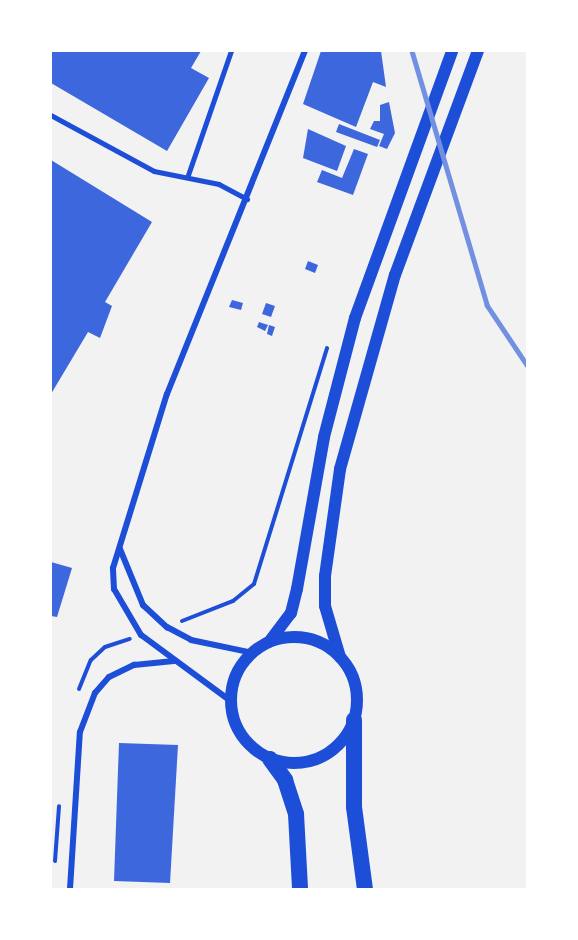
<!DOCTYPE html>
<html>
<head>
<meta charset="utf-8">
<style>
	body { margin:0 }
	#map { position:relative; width:578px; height:940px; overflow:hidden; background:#f2f2f2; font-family:"PT Sans Narrow",sans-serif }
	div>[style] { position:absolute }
	.building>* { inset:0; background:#3d67dc }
	.path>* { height:4px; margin:-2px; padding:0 2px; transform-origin:2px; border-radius:2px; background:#1d4ed8 }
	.service>* { height:4.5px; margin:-2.25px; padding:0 2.25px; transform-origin:2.25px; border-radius:2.25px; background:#1d4ed8 }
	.minor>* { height:6px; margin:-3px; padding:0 3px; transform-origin:3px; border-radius:3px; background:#1d4ed8 }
	.secondary>* { height:12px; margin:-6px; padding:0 6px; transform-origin:6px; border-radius:6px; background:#1d4ed8 }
	.secondary>.ring { margin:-6px; padding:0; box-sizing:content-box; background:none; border:12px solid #1d4ed8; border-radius:50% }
	.trunk>* { height:16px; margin:-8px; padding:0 8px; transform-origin:8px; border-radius:8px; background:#1d4ed8 }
	.rail>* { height:4.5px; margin:-2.25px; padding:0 2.25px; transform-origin:2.25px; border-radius:2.25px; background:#7290e2 }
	span { translate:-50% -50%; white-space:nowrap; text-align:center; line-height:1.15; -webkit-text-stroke:5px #fff; paint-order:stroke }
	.frame { position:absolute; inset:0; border:52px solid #fff; pointer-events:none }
</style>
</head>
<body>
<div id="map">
	<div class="building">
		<div style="clip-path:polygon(51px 51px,201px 51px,191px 68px,209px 78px,167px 151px,51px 83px)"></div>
		<div style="clip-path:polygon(321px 51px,381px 51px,386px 87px,373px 82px,356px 127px,303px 104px)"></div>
		<div style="clip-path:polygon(389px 102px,395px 133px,387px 149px,379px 146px,384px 134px,370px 129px,374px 121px,380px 121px,380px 105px)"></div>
		<div style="clip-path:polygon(339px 124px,380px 140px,377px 147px,336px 132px)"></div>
		<div style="clip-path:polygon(308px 129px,346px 146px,337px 171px,303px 158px)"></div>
		<div style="clip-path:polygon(354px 149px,368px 154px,353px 195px,317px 182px,322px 170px,342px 178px)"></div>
		<div style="clip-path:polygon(51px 160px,152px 222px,105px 302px,112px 306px,100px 338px,88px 332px,51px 394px)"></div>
		<div style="clip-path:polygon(308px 261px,318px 265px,315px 273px,305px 269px)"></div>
		<div style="clip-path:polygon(232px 300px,243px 303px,241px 310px,229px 307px)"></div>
		<div style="clip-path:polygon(266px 303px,275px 306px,271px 317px,262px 314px)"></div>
		<div style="clip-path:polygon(259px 322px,268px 325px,265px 331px,257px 327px)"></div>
		<div style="clip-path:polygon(269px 325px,275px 327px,272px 336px,267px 334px)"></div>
		<div style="clip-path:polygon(51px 562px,72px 568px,57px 617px,51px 616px)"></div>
		<div style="clip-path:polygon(119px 743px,178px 745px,170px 883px,114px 881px)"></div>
	</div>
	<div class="path">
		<div style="left:182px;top:621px;width:55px;rotate:-21.4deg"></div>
		<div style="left:233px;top:601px;width:27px;rotate:-39deg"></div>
		<div style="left:254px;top:584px;width:247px;rotate:-72.8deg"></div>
		<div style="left:79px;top:689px;width:31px;rotate:-68deg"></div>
		<div style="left:91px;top:660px;width:19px;rotate:-43deg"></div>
		<div style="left:105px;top:647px;width:26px;rotate:-18deg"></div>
		<div style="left:55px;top:861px;width:55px;rotate:-85.8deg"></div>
	</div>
	<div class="service">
		<div style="left:51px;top:115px;width:117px;rotate:28.5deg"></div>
		<div style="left:154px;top:171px;width:66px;rotate:11.3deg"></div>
		<div style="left:219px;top:184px;width:32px;rotate:28deg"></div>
		<div style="left:188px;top:175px;width:131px;rotate:-70.9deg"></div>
	</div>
	<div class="minor">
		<div style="left:120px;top:549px;width:61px;rotate:67.7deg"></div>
		<div style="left:143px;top:605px;width:33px;rotate:43deg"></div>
		<div style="left:167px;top:627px;width:27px;rotate:28deg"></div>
		<div style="left:191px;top:640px;width:63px;rotate:11.8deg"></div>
		<div style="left:232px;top:702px;width:113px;rotate:-143.6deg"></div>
		<div style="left:141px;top:635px;width:53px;rotate:-120.4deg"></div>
		<div style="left:114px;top:589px;width:21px;rotate:-93deg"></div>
		<div style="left:113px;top:568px;width:182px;rotate:-72.8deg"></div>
		<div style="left:167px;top:394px;width:370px;rotate:-68.1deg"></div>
		<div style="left:70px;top:889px;width:157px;rotate:-86.4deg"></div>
		<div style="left:80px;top:732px;width:42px;rotate:-69deg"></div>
		<div style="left:95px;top:693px;width:21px;rotate:-49deg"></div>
		<div style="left:109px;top:677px;width:28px;rotate:-26deg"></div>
		<div style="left:134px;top:665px;width:40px;rotate:-5.7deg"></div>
	</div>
	<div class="secondary">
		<div class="ring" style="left:231px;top:637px;width:114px;height:114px"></div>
		<div style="left:269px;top:642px;width:36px;rotate:-53deg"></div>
		<div style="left:291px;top:613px;width:25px;rotate:-76deg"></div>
		<div style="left:297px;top:589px;width:154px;rotate:-79.9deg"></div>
		<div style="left:324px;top:437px;width:123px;rotate:-75.4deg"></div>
		<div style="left:355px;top:318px;width:284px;rotate:-70deg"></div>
		<div style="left:340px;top:657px;width:53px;rotate:-106.4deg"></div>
		<div style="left:325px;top:606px;width:30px;rotate:-90deg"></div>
		<div style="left:325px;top:576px;width:108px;rotate:-82deg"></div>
		<div style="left:340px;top:469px;width:202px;rotate:-74.2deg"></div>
		<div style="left:395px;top:275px;width:239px;rotate:-69.7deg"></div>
	</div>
	<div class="trunk">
		<div style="left:354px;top:720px;width:87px;rotate:90deg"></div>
		<div style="left:354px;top:807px;width:83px;rotate:82.4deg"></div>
		<div style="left:270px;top:759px;width:26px;rotate:54deg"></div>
		<div style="left:285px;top:780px;width:36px;rotate:72deg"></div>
		<div style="left:296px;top:814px;width:75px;rotate:86.9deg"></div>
	</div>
	<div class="rail">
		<div style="left:412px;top:51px;width:265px;rotate:73.5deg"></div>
		<div style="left:487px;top:305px;width:72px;rotate:56.3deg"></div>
	</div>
	<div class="frame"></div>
</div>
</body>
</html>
